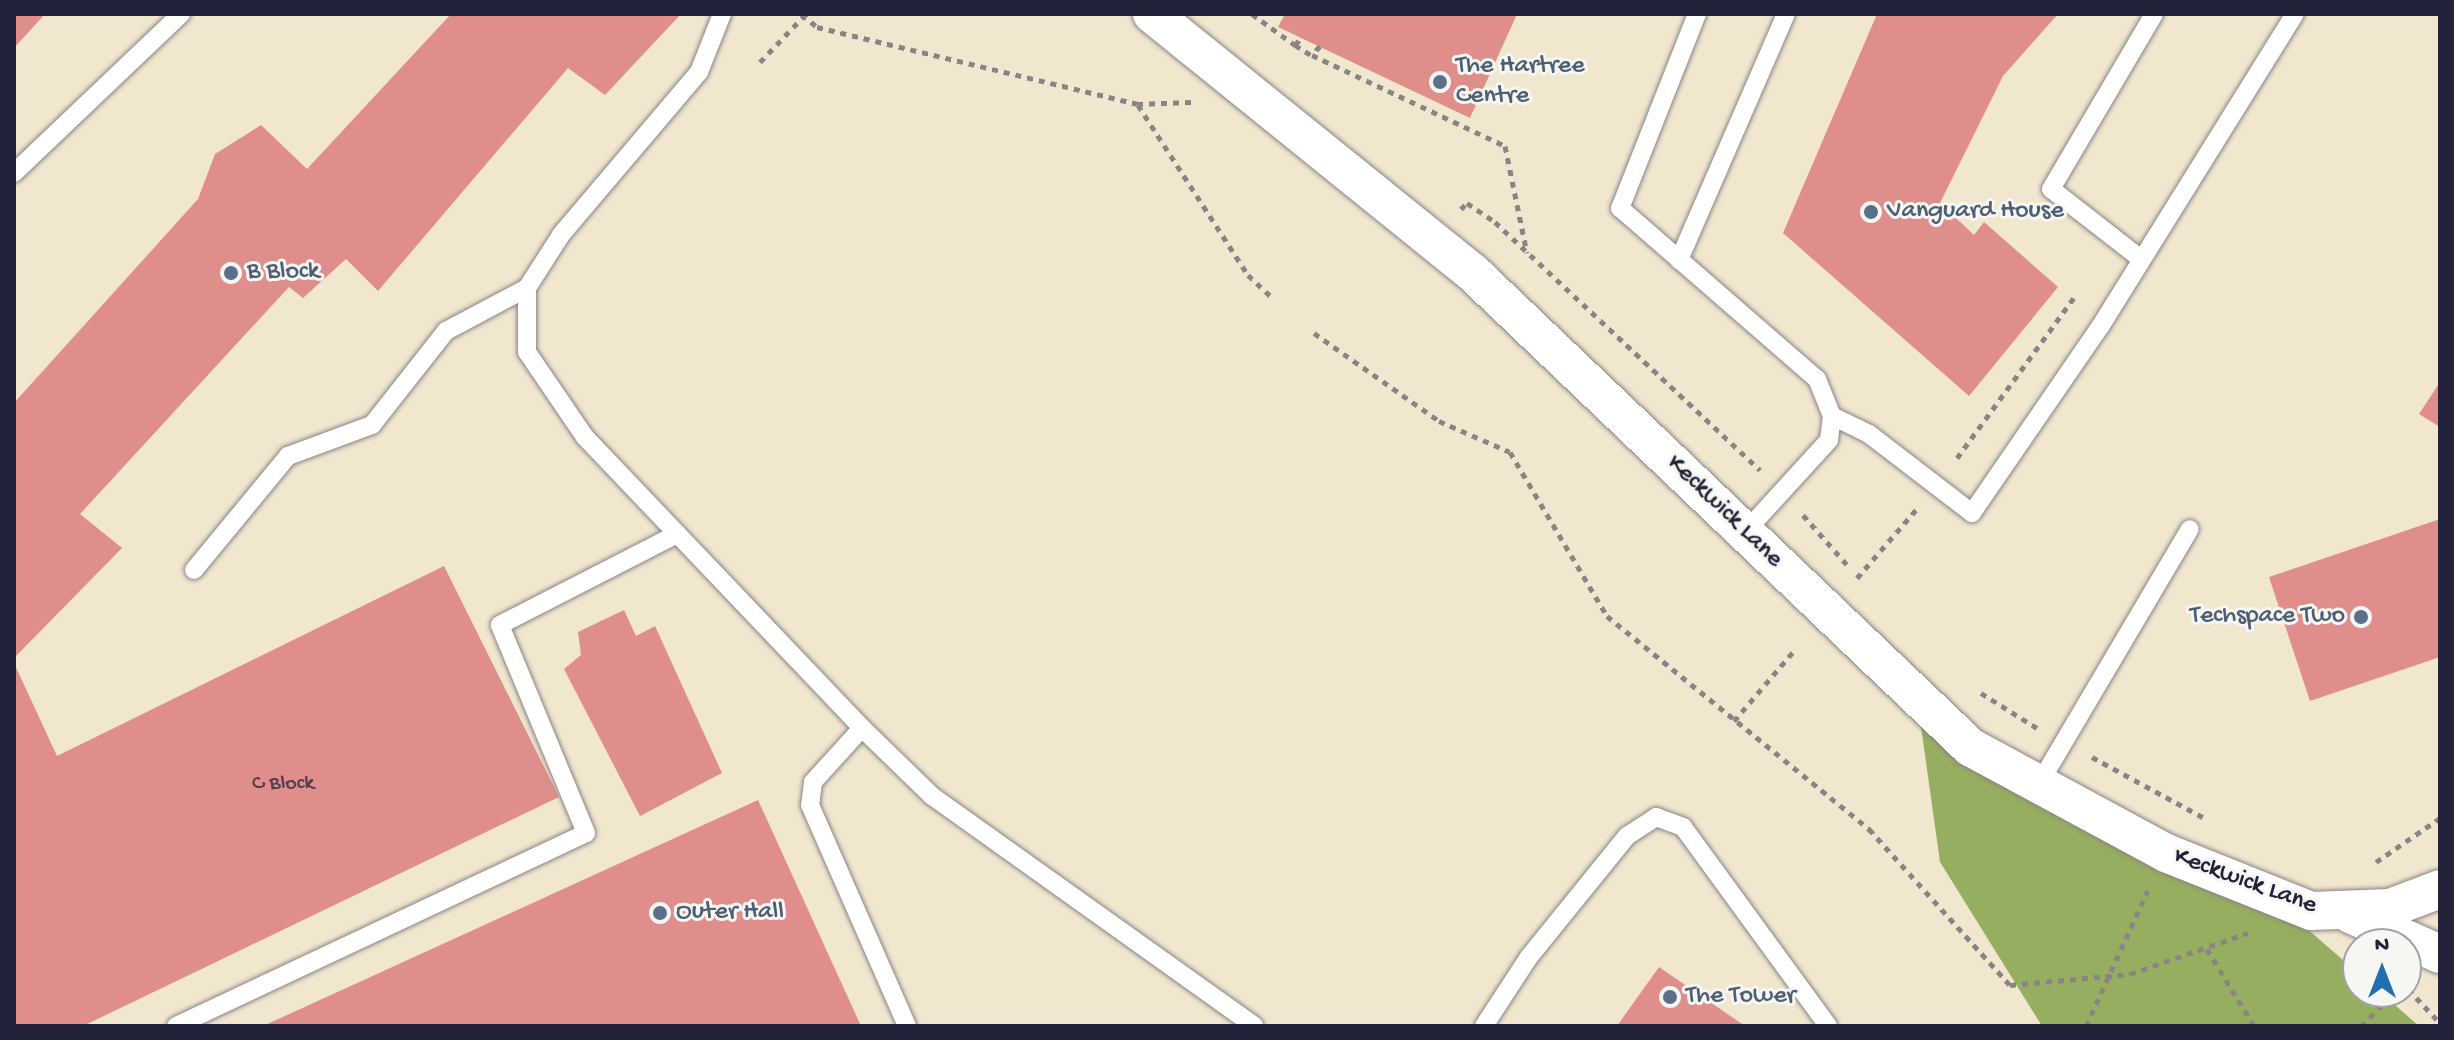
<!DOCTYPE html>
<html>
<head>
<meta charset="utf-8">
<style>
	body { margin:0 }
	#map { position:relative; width:2454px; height:1040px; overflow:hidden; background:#f1e6ce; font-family:"Gochi Hand",sans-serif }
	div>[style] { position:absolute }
	.forest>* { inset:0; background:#96ae5f }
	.building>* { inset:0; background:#e08e8c }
	.path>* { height:5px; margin-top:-2.5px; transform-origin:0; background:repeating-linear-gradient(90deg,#8a8484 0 6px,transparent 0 12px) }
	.roads { filter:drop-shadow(0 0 2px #8a8484) drop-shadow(0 0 2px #8a8484) }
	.service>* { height:18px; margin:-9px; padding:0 9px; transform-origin:9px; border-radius:9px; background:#fff }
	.minor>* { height:38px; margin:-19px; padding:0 19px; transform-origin:19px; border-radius:19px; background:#fff }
	.dots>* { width:22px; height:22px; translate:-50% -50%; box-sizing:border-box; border:4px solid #f6f6f2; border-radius:50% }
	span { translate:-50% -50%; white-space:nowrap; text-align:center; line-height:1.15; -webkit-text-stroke:6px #f6f6f2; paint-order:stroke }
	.number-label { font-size:22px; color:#523d4f }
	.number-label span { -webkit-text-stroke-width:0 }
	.service-label { font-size:26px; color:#4e5e75 }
	.left { translate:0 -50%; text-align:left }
	.right { translate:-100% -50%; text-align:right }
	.street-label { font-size:26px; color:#22223b }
	.frame { position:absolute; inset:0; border:16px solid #22223b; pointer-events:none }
	.north { position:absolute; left:2342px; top:928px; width:80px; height:80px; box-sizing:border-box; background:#f6f6f2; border:2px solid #a1a1a9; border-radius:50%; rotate:0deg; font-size:22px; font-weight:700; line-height:32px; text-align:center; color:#22223b }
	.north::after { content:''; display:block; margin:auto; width:28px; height:36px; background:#1f6fb2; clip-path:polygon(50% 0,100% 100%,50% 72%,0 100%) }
</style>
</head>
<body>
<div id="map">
	<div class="forest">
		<div style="clip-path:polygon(1918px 705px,2266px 893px,2358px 973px,2358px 992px,2380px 992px,2419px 1026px,2042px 1026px,1940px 862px)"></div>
	</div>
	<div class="building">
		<div style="clip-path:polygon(14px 14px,45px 14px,14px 48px)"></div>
		<div style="clip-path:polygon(451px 14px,681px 14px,605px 95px,568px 68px,378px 291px,346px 259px,303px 298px,289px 287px,80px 514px,122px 548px,14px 658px,14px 403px,198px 199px,215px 154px,261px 125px,307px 169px)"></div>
		<div style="clip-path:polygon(1285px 14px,1517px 14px,1470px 118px,1278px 27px)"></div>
		<div style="clip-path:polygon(1877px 14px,2058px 14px,2003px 76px,1940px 203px,1974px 235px,1984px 222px,2058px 287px,1969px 396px,1783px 233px)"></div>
		<div style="clip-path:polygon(2440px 382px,2440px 427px,2419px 414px)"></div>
		<div style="clip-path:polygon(2440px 519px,2440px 657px,2310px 701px,2269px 577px)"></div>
		<div style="clip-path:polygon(444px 566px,559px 797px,83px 1026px,14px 1026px,14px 663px,57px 756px)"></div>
		<div style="clip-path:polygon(624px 610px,636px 636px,655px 626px,722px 773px,640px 816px,564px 669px,581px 655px,578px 632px)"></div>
		<div style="clip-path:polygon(758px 800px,861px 1026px,263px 1026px)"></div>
		<div style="clip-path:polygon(1659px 967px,1745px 1026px,1617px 1026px)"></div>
	</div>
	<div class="path">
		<div style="left:802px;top:14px;width:20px;rotate:41deg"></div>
		<div style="left:817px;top:27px;width:329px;rotate:13.5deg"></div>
		<div style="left:1137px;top:104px;width:54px;rotate:-2.1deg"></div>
		<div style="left:1252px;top:14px;width:53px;rotate:35.8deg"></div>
		<div style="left:1295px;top:45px;width:9px;rotate:-49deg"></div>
		<div style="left:1295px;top:45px;width:19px;rotate:32deg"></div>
		<div style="left:1320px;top:46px;width:12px;rotate:132deg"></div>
		<div style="left:1312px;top:55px;width:213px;rotate:25.2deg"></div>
		<div style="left:1505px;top:146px;width:109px;rotate:78.4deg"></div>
		<div style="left:760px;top:62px;width:64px;rotate:-46.3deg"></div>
		<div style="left:1138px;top:105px;width:202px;rotate:57.1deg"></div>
		<div style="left:1248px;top:275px;width:35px;rotate:43deg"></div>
		<div style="left:1461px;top:209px;width:8px;rotate:-45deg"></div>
		<div style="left:1467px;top:203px;width:34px;rotate:34deg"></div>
		<div style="left:1495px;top:222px;width:363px;rotate:43.1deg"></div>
		<div style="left:1314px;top:333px;width:153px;rotate:35.1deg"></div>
		<div style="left:1439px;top:421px;width:77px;rotate:23.6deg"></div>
		<div style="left:1510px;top:452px;width:191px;rotate:59.4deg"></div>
		<div style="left:1607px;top:616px;width:338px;rotate:39.1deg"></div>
		<div style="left:1869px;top:829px;width:210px;rotate:47.9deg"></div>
		<div style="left:2010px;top:985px;width:121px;rotate:-5.2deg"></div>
		<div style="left:2130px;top:974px;width:125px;rotate:-19.2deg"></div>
		<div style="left:1957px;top:458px;width:202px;rotate:-53.9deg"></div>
		<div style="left:1803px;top:515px;width:69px;rotate:48.5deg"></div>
		<div style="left:1857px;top:578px;width:90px;rotate:-49.1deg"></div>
		<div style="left:1981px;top:693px;width:66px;rotate:32deg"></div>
		<div style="left:1734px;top:721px;width:91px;rotate:-49.5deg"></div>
		<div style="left:2092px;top:757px;width:130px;rotate:28.5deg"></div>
		<div style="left:2376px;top:862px;width:78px;rotate:-34.5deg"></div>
		<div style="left:2207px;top:949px;width:90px;rotate:58.6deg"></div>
		<div style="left:2408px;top:989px;width:47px;rotate:46.7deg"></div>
		<div style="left:2086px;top:1026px;width:149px;rotate:-65.5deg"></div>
		<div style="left:2361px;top:1026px;width:48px;rotate:-45deg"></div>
	</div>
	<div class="roads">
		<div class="service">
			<div style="left:722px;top:14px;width:62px;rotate:111.6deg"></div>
			<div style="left:699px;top:72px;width:214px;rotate:130.3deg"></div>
			<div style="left:561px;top:235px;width:63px;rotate:122.7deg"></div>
			<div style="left:527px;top:288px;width:64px;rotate:90deg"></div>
			<div style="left:527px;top:352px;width:103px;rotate:55.7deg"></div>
			<div style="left:585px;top:437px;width:402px;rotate:46.4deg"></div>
			<div style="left:862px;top:728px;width:73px;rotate:132.2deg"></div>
			<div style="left:813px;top:782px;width:23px;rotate:97deg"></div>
			<div style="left:810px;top:805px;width:241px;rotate:66.3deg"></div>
			<div style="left:1697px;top:14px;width:209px;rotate:111.6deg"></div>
			<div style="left:1620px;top:208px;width:261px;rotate:41deg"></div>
			<div style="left:1817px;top:379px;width:40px;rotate:68deg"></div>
			<div style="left:1832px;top:416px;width:41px;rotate:25.9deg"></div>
			<div style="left:1869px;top:434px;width:130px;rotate:37.5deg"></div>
			<div style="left:1972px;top:513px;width:226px;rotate:-55.5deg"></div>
			<div style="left:2100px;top:327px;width:369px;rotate:-58.1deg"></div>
			<div style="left:14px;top:173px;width:231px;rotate:-43.6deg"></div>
			<div style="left:2141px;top:259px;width:114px;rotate:-142.1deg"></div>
			<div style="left:2051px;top:189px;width:203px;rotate:-59.5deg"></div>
			<div style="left:1679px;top:260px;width:268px;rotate:-66.5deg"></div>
			<div style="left:1746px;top:531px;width:123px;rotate:-47.6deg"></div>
			<div style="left:1829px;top:440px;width:24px;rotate:-83deg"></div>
			<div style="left:194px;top:570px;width:148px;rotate:-50.5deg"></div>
			<div style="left:288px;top:456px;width:90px;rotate:-20.3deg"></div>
			<div style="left:372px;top:425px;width:120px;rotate:-51.8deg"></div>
			<div style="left:446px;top:331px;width:92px;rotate:-28deg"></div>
			<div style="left:862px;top:728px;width:98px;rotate:44.2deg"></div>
			<div style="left:932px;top:796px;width:396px;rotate:35.5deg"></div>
			<div style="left:2039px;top:784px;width:296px;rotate:-59.4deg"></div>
			<div style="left:176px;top:1026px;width:453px;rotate:-25.2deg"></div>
			<div style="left:586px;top:833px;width:225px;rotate:-112.5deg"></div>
			<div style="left:500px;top:625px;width:199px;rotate:-27.2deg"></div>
			<div style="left:1484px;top:1026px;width:82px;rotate:-56.9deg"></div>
			<div style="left:1529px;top:957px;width:156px;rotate:-51deg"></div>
			<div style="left:1627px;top:836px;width:35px;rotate:-33deg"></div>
			<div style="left:1656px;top:817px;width:29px;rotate:20deg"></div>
			<div style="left:1683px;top:827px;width:246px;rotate:53.9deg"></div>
		</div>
		<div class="minor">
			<div style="left:1152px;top:14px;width:412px;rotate:38.9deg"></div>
			<div style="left:1473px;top:273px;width:687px;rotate:43.64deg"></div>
			<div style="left:1970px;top:747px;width:223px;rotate:28.4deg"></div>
			<div style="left:2166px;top:853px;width:156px;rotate:21.8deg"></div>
			<div style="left:2311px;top:911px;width:79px;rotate:-2.2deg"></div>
			<div style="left:2390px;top:908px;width:53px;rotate:-20.8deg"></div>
			<div style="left:2350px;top:914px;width:98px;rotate:24deg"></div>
		</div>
	</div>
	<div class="dots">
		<div style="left:1440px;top:82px;background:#5c6f8a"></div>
		<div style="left:1871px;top:212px;background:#5c6f8a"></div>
		<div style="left:231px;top:273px;background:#5c6f8a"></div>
		<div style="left:2361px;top:617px;background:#5c6f8a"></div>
		<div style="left:660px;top:913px;background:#5c6f8a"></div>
		<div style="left:1670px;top:997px;background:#5c6f8a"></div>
	</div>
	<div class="number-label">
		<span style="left:283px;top:785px">C Block</span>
	</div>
	<div class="service-label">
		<span class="left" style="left:1456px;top:82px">The Hartree<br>Centre</span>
		<span class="left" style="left:1887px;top:212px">Vanguard House</span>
		<span class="left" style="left:247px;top:273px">B Block</span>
		<span class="right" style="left:2345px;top:617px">Techspace Two</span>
		<span class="left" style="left:676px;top:913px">Outer Hall</span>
		<span class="left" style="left:1686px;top:997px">The Tower</span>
	</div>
	<div class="street-label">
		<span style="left:1724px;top:512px;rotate:44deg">Keckwick Lane</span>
		<span style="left:2245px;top:882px;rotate:20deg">Keckwick Lane</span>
	</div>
	<div class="frame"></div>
	<div class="north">N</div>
</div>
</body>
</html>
